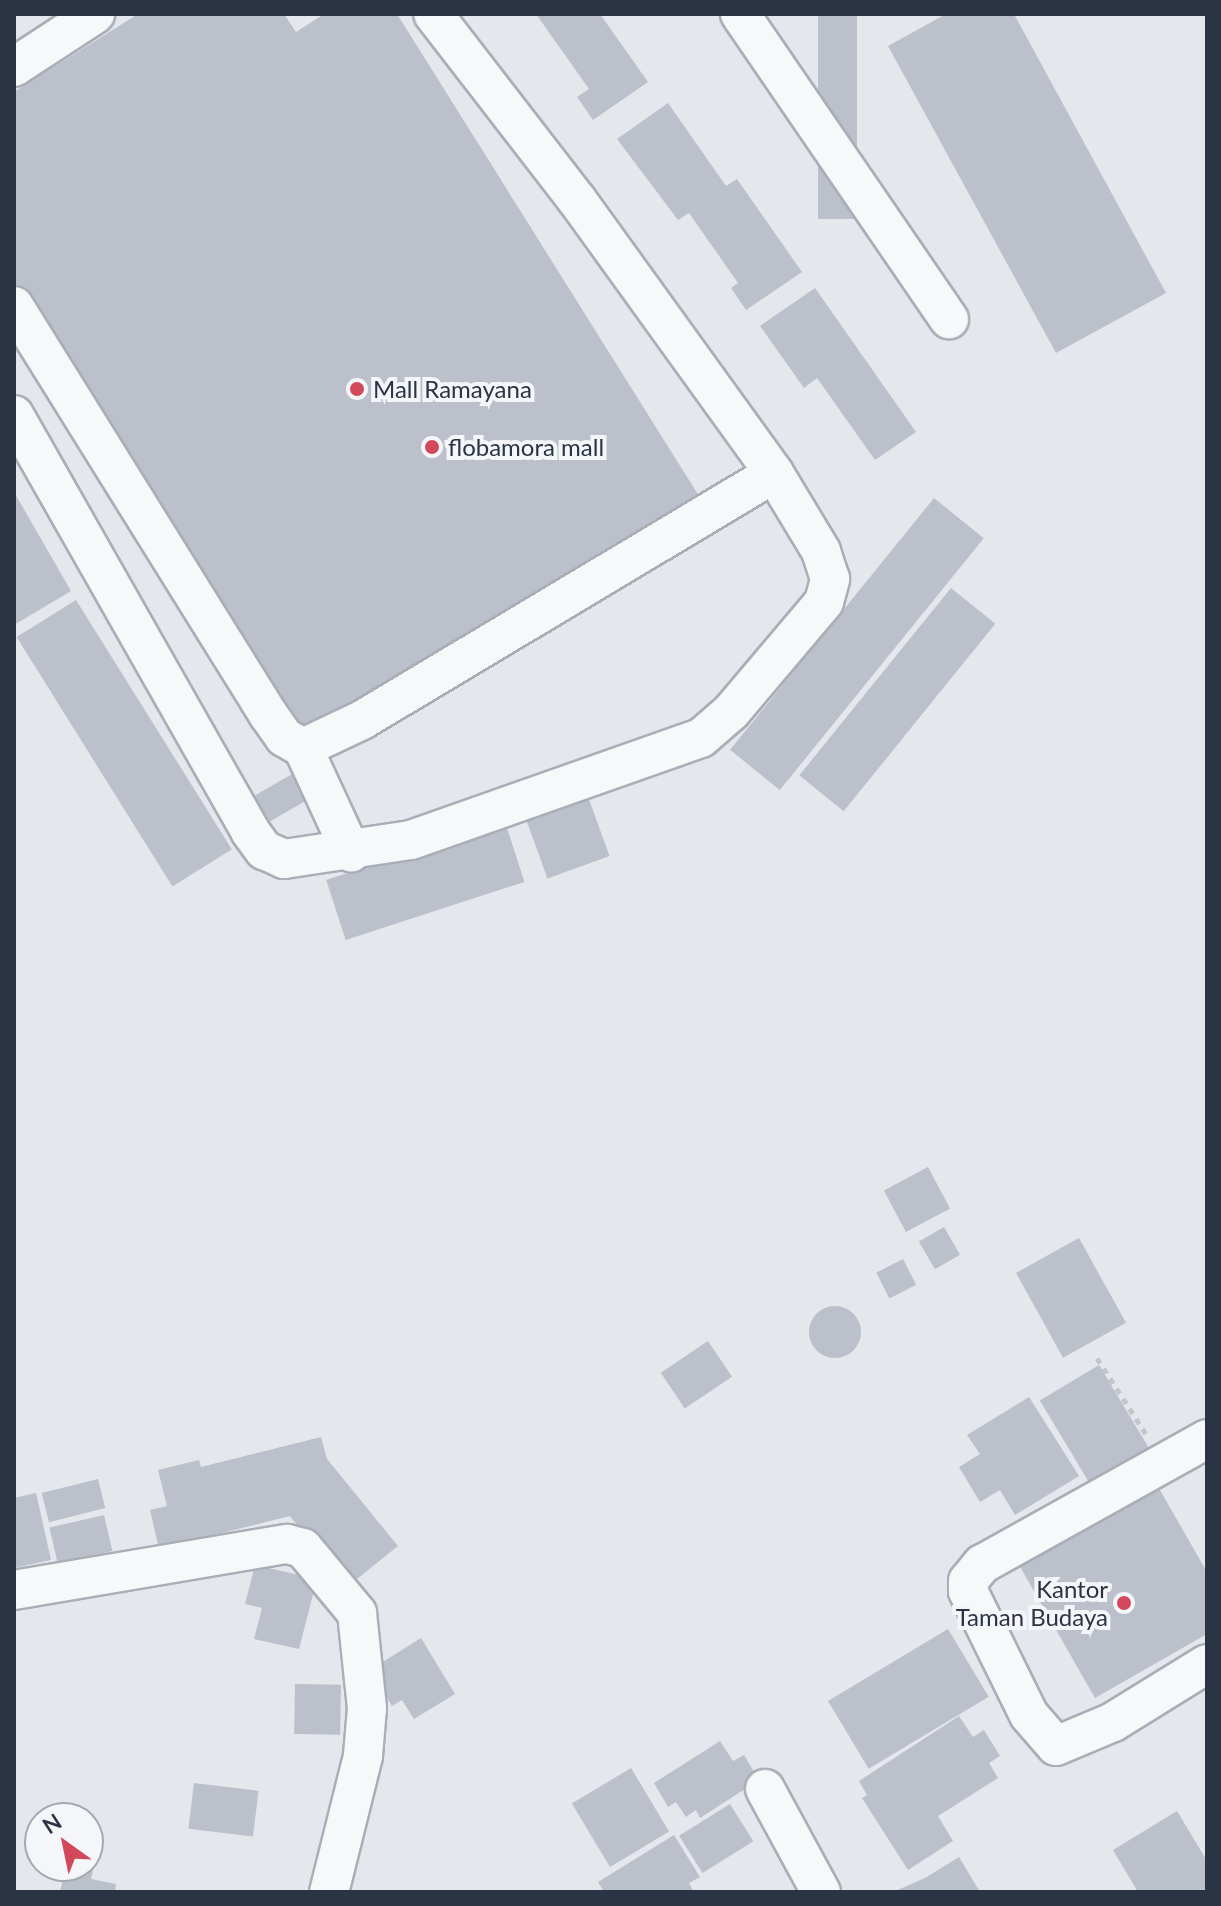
<!DOCTYPE html>
<style>
body{margin:0}
#map{position:relative;width:1221px;height:1906px;overflow:hidden;background:#e4e7ec;font-family:Lato,sans-serif}
div>[style]{position:absolute}
.building>*{inset:0;background:#bbc0ca;transform-origin:0 0}
.round{border-radius:50%}
.path>*{height:5px;margin-top:-2.5px;transform-origin:0;background:repeating-linear-gradient(90deg,#c2c5cb 0 6px,transparent 0 12px)}
.roads{filter:drop-shadow(2px 0 #a9aeb7) drop-shadow(-2px 0 #a9aeb7) drop-shadow(0 2px #a9aeb7) drop-shadow(0 -2px #a9aeb7)}
.minor>*{height:38px;margin:-19px;padding:0 19px;transform-origin:19px;border-radius:19px;background:#f7f8fa}
.dots>*{width:22px;height:22px;translate:-50% -50%;box-sizing:border-box;border:4px solid #f4f6f9;border-radius:50%}
span{translate:-50% -50%;white-space:nowrap;text-align:center;line-height:1.15;-webkit-text-stroke:8px #f4f6f9;paint-order:stroke}
.poi-label{font-size:24px;color:#2b3445}
.left{translate:0 -50%;text-align:left}
.right{translate:-100% -50%;text-align:right}
.frame{position:absolute;inset:0;border:16px solid #2b3445;pointer-events:none}
.north{position:absolute;left:24px;top:1802px;width:80px;height:80px;box-sizing:border-box;background:#f4f6f9;border:2px solid #a4a8b1;border-radius:50%;rotate:327deg;font-size:22px;font-weight:700;line-height:32px;text-align:center;color:#2b3445}
.north::after{content:'';display:block;margin:auto;width:28px;height:36px;background:#d1495b;clip-path:polygon(50% 0,100% 100%,50% 72%,0 100%)}
</style>
<div id="map">
<div class="building">
<i style="clip-path:polygon(138px 14px,284px 14px,296px 32px,324px 14px,397px 14px,699px 496px,303px 744px,14px 283px,14px 92px)"></i>
<i style="clip-path:polygon(536px 14px,600px 14px,648px 82px,593px 120px,577px 97px,589px 89px)"></i>
<i style="left:818px;top:14px;width:39px;height:205px"></i>
<i style="clip-path:polygon(946px 14px,1014px 14px,1166px 293px,1056px 353px,888px 46px)"></i>
<i style="clip-path:polygon(668px 103px,726px 186px,737px 179px,802px 272px,746px 310px,731px 288px,738px 283px,689px 213px,678px 220px,617px 139px)"></i>
<i style="clip-path:polygon(815px 288px,916px 432px,875px 460px,817px 378px,804px 388px,760px 326px)"></i>
<i style="clip-path:polygon(14px 492px,71px 591px,14px 625px)"></i>
<i style="left:934px;top:498px;width:64px;height:324px;rotate:39deg"></i>
<i style="left:951px;top:588px;width:57px;height:241px;rotate:39deg"></i>
<i style="left:76px;top:600px;width:294px;height:70px;rotate:58deg"></i>
<i style="left:299px;top:770px;width:30px;height:52px;rotate:60deg"></i>
<i style="left:587px;top:794px;width:66px;height:66px;rotate:70deg"></i>
<i style="left:505px;top:822px;width:63px;height:188px;rotate:72deg"></i>
<i style="left:928px;top:1167px;width:47px;height:50px;rotate:62deg"></i>
<i style="left:944px;top:1227px;width:32px;height:29px;rotate:60deg"></i>
<i style="left:1079px;top:1238px;width:97px;height:72px;rotate:61deg"></i>
<i style="left:903px;top:1259px;width:29px;height:30px;rotate:63deg"></i>
<i class="round" style="left:809px;top:1306px;width:52px;height:52px"></i>
<i style="left:708px;top:1341px;width:43px;height:57px;rotate:56deg"></i>
<i style="left:1099px;top:1365px;width:96px;height:69px;rotate:59deg"></i>
<i style="clip-path:polygon(1029px 1397px,1079px 1476px,1015px 1515px,1000px 1490px,980px 1502px,959px 1467px,980px 1454px,967px 1435px)"></i>
<i style="clip-path:polygon(321px 1437px,327px 1459px,398px 1546px,347px 1587px,290px 1516px,159px 1549px,150px 1510px,167px 1506px,158px 1470px,199px 1460px,201px 1467px)"></i>
<i style="clip-path:polygon(1153px 1478px,1207px 1572px,1207px 1634px,1095px 1698px,1015px 1558px)"></i>
<i style="left:98px;top:1479px;width:30px;height:58px;rotate:76deg"></i>
<i style="clip-path:polygon(36px 1493px,51px 1560px,14px 1568px,14px 1498px)"></i>
<i style="left:104px;top:1515px;width:37px;height:56px;rotate:77deg"></i>
<i style="clip-path:polygon(255px 1565px,317px 1579px,299px 1649px,254px 1639px,262px 1608px,245px 1604px)"></i>
<i style="left:948px;top:1629px;width:79px;height:140px;rotate:59deg"></i>
<i style="clip-path:polygon(421px 1638px,455px 1694px,414px 1719px,402px 1700px,392px 1706px,370px 1670px)"></i>
<i style="left:295px;top:1684px;width:46px;height:50px;rotate:1deg"></i>
<i style="clip-path:polygon(959px 1716px,973px 1737px,984px 1730px,1000px 1756px,989px 1763px,998px 1778px,938px 1816px,953px 1841px,908px 1870px,862px 1798px,867px 1795px,859px 1781px)"></i>
<i style="clip-path:polygon(720px 1741px,733px 1761px,744px 1755px,759px 1780px,700px 1818px,696px 1810px,686px 1817px,676px 1802px,668px 1807px,654px 1783px)"></i>
<i style="left:631px;top:1768px;width:74px;height:69px;rotate:59deg"></i>
<i style="left:194px;top:1783px;width:65px;height:46px;rotate:7deg"></i>
<i style="left:730px;top:1804px;width:44px;height:60px;rotate:58deg"></i>
<i style="clip-path:polygon(1177px 1811px,1207px 1861px,1207px 1892px,1138px 1892px,1113px 1850px)"></i>
<i style="clip-path:polygon(674px 1835px,700px 1877px,689px 1883px,694px 1892px,604px 1892px,598px 1882px)"></i>
<i style="clip-path:polygon(959px 1857px,980px 1892px,893px 1892px,925px 1878px)"></i>
<i style="clip-path:polygon(88px 1859px,95px 1861px,91px 1879px,116px 1884px,115px 1892px,60px 1892px,66px 1866px,88px 1866px)"></i>
</div>
<div class="path">
<i style="left:1097px;top:1358px;width:90px;rotate:57.2deg"></i>
</div>
<div class="roads">
<div class="minor">
<i style="left:740px;top:14px;width:370px;rotate:55.6deg"></i>
<i style="left:14px;top:67px;width:97px;rotate:-33.2deg"></i>
<i style="left:14px;top:306px;width:481px;rotate:58.1deg"></i>
<i style="left:268px;top:714px;width:28px;rotate:55deg"></i>
<i style="left:284px;top:737px;width:22px;rotate:30deg"></i>
<i style="left:303px;top:748px;width:65px;rotate:-25.4deg"></i>
<i style="left:362px;top:720px;width:480px;rotate:-30.9deg"></i>
<i style="left:14px;top:415px;width:478px;rotate:60.4deg"></i>
<i style="left:250px;top:831px;width:24px;rotate:54deg"></i>
<i style="left:264px;top:850px;width:22px;rotate:24deg"></i>
<i style="left:284px;top:859px;width:128px;rotate:-8.5deg"></i>
<i style="left:411px;top:840px;width:307px;rotate:-19.4deg"></i>
<i style="left:701px;top:738px;width:40px;rotate:-41deg"></i>
<i style="left:731px;top:712px;width:144px;rotate:-49.8deg"></i>
<i style="left:824px;top:602px;width:24px;rotate:-75deg"></i>
<i style="left:830px;top:579px;width:29px;rotate:-108deg"></i>
<i style="left:821px;top:551px;width:91px;rotate:-121.1deg"></i>
<i style="left:774px;top:473px;width:337px;rotate:-125.8deg"></i>
<i style="left:577px;top:200px;width:235px;rotate:-127.7deg"></i>
<i style="left:303px;top:748px;width:115px;rotate:65.2deg"></i>
<i style="left:1207px;top:1439px;width:257px;rotate:150.9deg"></i>
<i style="left:982px;top:1564px;width:22px;rotate:129deg"></i>
<i style="left:968px;top:1581px;width:10px;rotate:90deg"></i>
<i style="left:968px;top:1591px;width:138px;rotate:63.8deg"></i>
<i style="left:1029px;top:1715px;width:41px;rotate:48.9deg"></i>
<i style="left:1056px;top:1746px;width:62px;rotate:-22.8deg"></i>
<i style="left:1113px;top:1722px;width:110px;rotate:-31.7deg"></i>
<i style="left:14px;top:1590px;width:277px;rotate:-9.6deg"></i>
<i style="left:287px;top:1544px;width:16px;rotate:14deg"></i>
<i style="left:303px;top:1548px;width:85px;rotate:50.3deg"></i>
<i style="left:357px;top:1613px;width:96px;rotate:84deg"></i>
<i style="left:367px;top:1708px;width:48px;rotate:94.8deg"></i>
<i style="left:363px;top:1756px;width:140px;rotate:104deg"></i>
<i style="left:765px;top:1789px;width:117px;rotate:61.5deg"></i>
</div>
</div>
<div class="dots">
<i style="left:357px;top:389px;background:#d1495b"></i>
<i style="left:432px;top:447px;background:#d1495b"></i>
<i style="left:1124px;top:1603px;background:#d1495b"></i>
</div>
<div class="poi-label">
<span class="left" style="left:373px;top:389px">Mall Ramayana</span>
<span class="left" style="left:448px;top:447px">flobamora mall</span>
<span class="right" style="left:1108px;top:1603px">Kantor<br>Taman Budaya</span>
</div>
<div class="frame"></div>
<div class="north">N</div>
</div>
